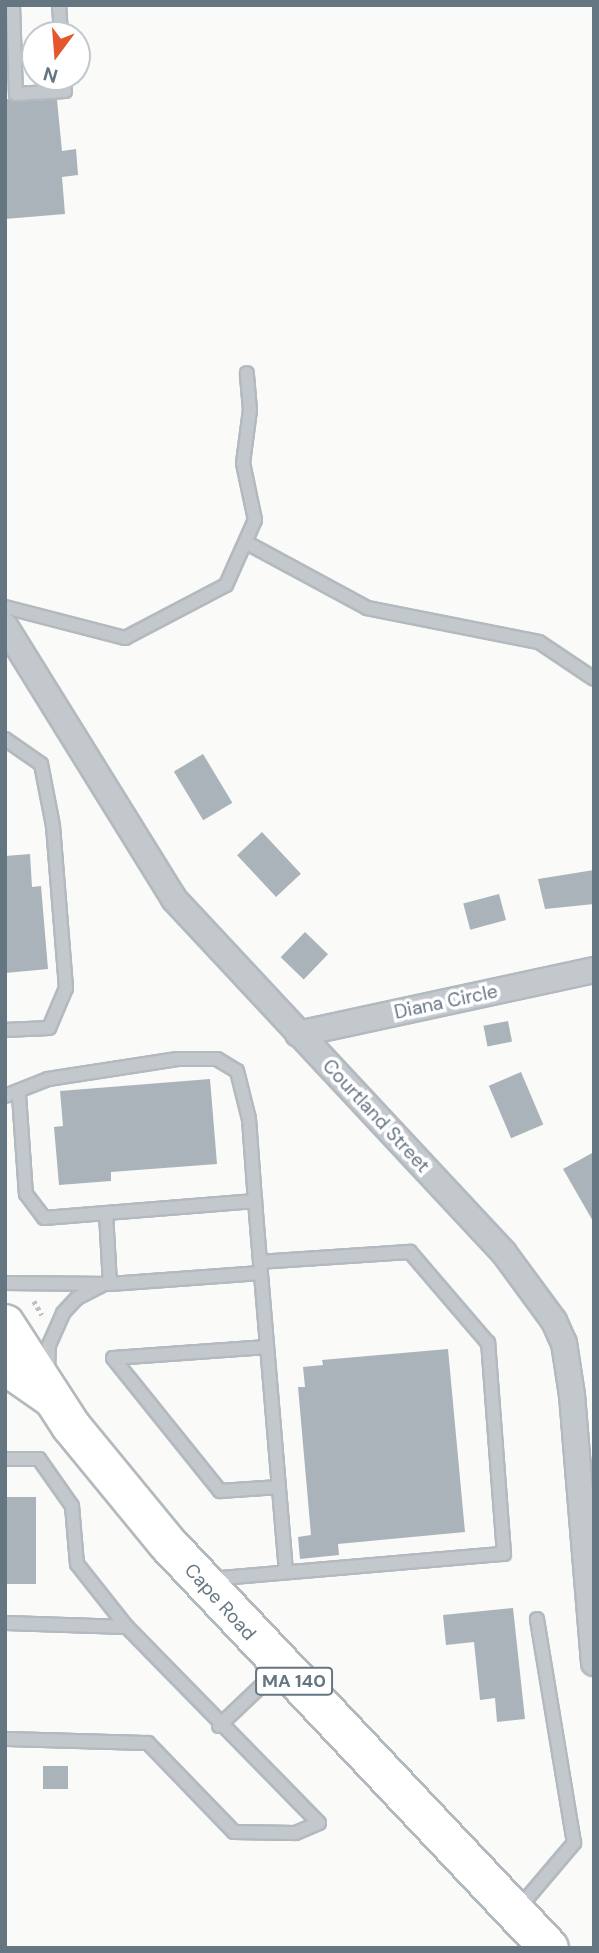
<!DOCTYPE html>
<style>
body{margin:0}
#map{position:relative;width:599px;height:1953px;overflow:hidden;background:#fafaf8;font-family:"DM Sans",sans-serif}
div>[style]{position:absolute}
.building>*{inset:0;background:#aab3b9;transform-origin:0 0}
.path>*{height:4.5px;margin-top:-2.25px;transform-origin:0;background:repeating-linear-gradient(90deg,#bbbfc2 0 3.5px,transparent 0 7px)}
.roads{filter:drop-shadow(2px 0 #b3babf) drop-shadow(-2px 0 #b3babf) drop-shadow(0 2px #b3babf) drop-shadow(0 -2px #b3babf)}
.lane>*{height:12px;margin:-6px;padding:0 6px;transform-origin:6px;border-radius:6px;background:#c3c8cc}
.street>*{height:24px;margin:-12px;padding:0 12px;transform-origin:12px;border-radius:12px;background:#c3c8cc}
.secondary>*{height:35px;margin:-17.5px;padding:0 17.5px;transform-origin:17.5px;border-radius:17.5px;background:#fff}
.primary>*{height:38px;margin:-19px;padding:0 19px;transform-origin:19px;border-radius:19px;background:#fff}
span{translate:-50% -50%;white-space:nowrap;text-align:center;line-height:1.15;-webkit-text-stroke:7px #fff;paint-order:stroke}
.shield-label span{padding:2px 5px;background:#fff;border:2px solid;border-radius:5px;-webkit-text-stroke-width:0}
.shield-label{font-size:18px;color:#657683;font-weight:700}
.street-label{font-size:19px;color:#657683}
.frame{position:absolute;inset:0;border:7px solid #657683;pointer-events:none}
.north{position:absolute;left:21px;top:21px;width:70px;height:70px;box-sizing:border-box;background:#fff;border:2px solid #c1c8cd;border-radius:50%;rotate:196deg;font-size:19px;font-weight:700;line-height:28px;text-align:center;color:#657683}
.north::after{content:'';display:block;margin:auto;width:24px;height:32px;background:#e4572e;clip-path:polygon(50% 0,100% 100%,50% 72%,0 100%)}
</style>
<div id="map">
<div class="building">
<i style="clip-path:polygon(5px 99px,57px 100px,62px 151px,76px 149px,78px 175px,62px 177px,65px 214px,5px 219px)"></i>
<i style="left:203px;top:754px;width:57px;height:34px;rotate:59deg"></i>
<i style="left:262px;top:832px;width:57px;height:34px;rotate:47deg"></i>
<i style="clip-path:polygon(30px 854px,32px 887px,41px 886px,48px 969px,5px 973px,5px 856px)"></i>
<i style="clip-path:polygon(594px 870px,594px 904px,545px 909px,538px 879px)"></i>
<i style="left:499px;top:894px;width:27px;height:37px;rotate:75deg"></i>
<i style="left:305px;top:932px;width:32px;height:35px;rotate:44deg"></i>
<i style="left:508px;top:1021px;width:21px;height:25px;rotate:79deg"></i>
<i style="left:521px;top:1072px;width:57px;height:35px;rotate:67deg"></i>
<i style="clip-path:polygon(210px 1079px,217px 1164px,111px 1172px,111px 1181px,59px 1185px,54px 1127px,63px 1126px,60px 1091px)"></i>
<i style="clip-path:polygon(594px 1152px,594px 1223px,563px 1169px)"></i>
<i style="clip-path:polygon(448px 1349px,465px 1532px,338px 1544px,339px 1555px,300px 1559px,298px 1537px,311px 1535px,298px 1387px,305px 1387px,303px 1367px,323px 1365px,322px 1360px)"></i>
<i style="left:5px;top:1497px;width:31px;height:87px"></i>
<i style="clip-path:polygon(513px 1608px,525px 1719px,497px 1722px,495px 1698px,480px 1700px,474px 1642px,446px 1645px,443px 1615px)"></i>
<i style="left:68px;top:1766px;width:23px;height:25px;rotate:90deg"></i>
</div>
<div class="path">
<i style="left:34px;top:1301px;width:16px;rotate:60deg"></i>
</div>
<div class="roads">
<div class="lane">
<i style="left:13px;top:5px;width:89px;rotate:88.1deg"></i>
<i style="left:16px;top:94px;width:49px;rotate:-3.5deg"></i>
<i style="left:65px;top:91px;width:14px;rotate:-94deg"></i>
<i style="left:59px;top:5px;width:30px;rotate:86deg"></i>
<i style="left:247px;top:543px;width:136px;rotate:28.4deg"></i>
<i style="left:367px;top:608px;width:175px;rotate:11.2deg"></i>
<i style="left:539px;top:642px;width:66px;rotate:33.9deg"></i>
<i style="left:5px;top:607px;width:124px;rotate:14.5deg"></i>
<i style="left:125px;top:638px;width:114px;rotate:-27.7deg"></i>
<i style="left:226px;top:585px;width:71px;rotate:-66deg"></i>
<i style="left:255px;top:520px;width:58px;rotate:-101.9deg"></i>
<i style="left:243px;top:463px;width:53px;rotate:-82.5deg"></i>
<i style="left:250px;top:410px;width:37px;rotate:-95deg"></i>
<i style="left:5px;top:739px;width:44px;rotate:34.8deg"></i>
<i style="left:41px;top:764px;width:63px;rotate:79deg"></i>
<i style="left:53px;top:826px;width:163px;rotate:85.4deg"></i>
<i style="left:66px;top:988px;width:43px;rotate:113deg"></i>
<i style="left:49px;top:1028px;width:44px;rotate:177.4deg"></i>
<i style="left:19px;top:1095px;width:99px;rotate:86deg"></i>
<i style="left:26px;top:1194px;width:30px;rotate:53deg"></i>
<i style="left:44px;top:1218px;width:212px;rotate:-4.6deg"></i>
<i style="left:255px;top:1201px;width:61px;rotate:85.3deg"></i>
<i style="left:5px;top:1096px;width:46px;rotate:-21.6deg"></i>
<i style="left:48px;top:1079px;width:131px;rotate:-8.8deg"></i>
<i style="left:177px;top:1059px;width:40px"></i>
<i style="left:217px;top:1059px;width:23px;rotate:31deg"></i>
<i style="left:237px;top:1071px;width:49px;rotate:76deg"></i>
<i style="left:249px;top:1119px;width:82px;rotate:85.8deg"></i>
<i style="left:106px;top:1213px;width:71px;rotate:86.8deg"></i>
<i style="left:5px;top:1283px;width:105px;rotate:0.5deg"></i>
<i style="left:110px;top:1284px;width:151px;rotate:-4.2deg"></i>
<i style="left:267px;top:1347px;width:154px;rotate:175.9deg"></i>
<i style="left:113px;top:1358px;width:171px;rotate:51.2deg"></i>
<i style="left:220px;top:1491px;width:59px;rotate:-3.9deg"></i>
<i style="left:48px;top:1370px;width:25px;rotate:-88deg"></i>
<i style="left:49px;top:1345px;width:35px;rotate:-66deg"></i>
<i style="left:63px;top:1313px;width:21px;rotate:-47deg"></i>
<i style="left:77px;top:1298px;width:27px;rotate:-27deg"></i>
<i style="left:5px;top:1459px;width:34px"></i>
<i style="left:39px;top:1459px;width:57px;rotate:54.9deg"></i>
<i style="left:72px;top:1506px;width:58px;rotate:85.1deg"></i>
<i style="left:77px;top:1564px;width:80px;rotate:51.6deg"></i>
<i style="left:127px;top:1627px;width:274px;rotate:45.6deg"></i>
<i style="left:319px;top:1823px;width:26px;rotate:157deg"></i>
<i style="left:295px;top:1833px;width:61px;rotate:-179.1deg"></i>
<i style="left:234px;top:1832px;width:124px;rotate:-134deg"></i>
<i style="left:148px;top:1743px;width:143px;rotate:-178.4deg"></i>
<i style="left:210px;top:1579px;width:295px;rotate:-4.9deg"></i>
<i style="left:504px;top:1554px;width:212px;rotate:-94.3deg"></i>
<i style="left:488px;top:1343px;width:120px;rotate:-130.6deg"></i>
<i style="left:410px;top:1252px;width:150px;rotate:176.2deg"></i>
<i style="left:260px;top:1262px;width:310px;rotate:85.2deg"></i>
<i style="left:5px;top:1623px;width:122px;rotate:1.9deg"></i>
<i style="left:219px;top:1726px;width:84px;rotate:-43.6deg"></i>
<i style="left:518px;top:1909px;width:87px;rotate:-49.7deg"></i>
<i style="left:574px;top:1843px;width:227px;rotate:-99.4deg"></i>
</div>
<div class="street">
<i style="left:5px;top:626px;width:321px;rotate:58.2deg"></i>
<i style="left:174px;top:899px;width:484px;rotate:47deg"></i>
<i style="left:504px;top:1253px;width:84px;rotate:53.7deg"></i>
<i style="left:554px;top:1321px;width:24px;rotate:66deg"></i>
<i style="left:564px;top:1343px;width:53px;rotate:81.3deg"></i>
<i style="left:572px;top:1395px;width:269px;rotate:85.3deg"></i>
<i style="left:298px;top:1034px;width:303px;rotate:-12.2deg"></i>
</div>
<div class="secondary">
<i style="left:5px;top:1367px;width:56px;rotate:34.8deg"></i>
</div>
<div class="primary">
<i style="left:5px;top:1324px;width:121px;rotate:57.1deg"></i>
<i style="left:71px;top:1426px;width:153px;rotate:50.6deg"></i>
<i style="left:168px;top:1544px;width:555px;rotate:46.68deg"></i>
</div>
</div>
<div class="shield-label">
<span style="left:294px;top:1681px">MA 140</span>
</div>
<div class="street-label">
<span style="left:446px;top:1002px;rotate:-12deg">Diana Circle</span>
<span style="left:376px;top:1116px;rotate:47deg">Courtland Street</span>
<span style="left:220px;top:1602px;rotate:48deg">Cape Road</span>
</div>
<div class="frame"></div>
<div class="north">N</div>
</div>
